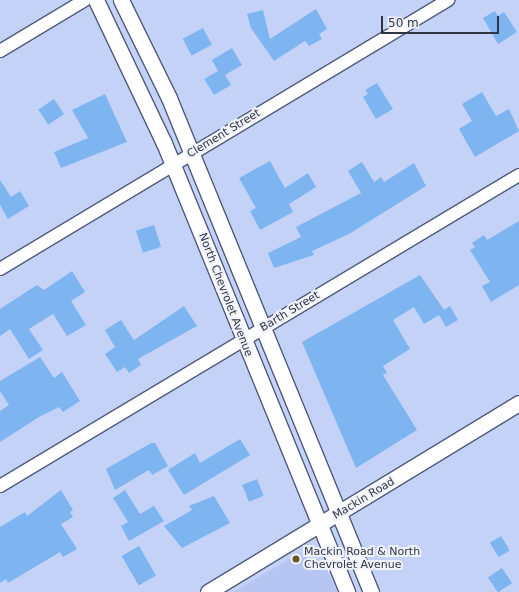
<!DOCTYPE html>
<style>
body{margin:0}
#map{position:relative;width:519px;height:592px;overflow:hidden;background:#c5d2f8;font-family:"DejaVu Sans",sans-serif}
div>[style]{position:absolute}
.built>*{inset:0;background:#b7c5f2}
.building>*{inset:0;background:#7eb5f1;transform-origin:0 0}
.roads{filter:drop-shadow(1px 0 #4f597a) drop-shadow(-1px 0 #4f597a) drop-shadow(0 1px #4f597a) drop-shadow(0 -1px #4f597a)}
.minor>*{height:12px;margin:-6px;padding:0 6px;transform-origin:6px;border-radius:6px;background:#fff}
.tertiary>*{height:15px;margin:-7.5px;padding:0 7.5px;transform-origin:7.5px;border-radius:7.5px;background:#fff}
.dots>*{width:11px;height:11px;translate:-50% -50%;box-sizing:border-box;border:2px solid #f1f3fb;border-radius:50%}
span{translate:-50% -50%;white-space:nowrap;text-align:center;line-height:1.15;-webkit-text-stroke:4px #f1f3fb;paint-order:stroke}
.street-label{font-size:11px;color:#303544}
.poi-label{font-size:11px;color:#303544}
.left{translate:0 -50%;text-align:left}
.scale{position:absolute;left:381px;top:16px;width:118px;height:18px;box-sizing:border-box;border:2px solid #303544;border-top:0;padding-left:5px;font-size:12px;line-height:14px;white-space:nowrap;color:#303544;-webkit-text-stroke:3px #f1f3fb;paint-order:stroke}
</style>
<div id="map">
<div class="built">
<i style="clip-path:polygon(304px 554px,324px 563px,337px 592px,233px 592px,296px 555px)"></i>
</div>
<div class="building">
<i style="clip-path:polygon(316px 9px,327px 29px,319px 34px,322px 39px,309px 46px,305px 41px,274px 61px,251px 28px,247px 14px,263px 10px,270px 39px)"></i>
<i style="clip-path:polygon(495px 11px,498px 16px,504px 12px,517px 32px,498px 44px,483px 18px)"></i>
<i style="left:203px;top:28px;width:19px;height:23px;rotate:62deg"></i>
<i style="clip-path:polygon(232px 48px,242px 65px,225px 75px,231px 85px,214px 95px,204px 79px,218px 71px,212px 60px)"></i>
<i style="clip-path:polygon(377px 83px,393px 109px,376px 119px,363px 97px,368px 94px,365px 90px)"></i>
<i style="clip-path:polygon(482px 92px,496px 116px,509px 109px,519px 131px,475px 157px,459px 129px,472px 121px,462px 104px)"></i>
<i style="clip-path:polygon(105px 94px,127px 142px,61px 168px,54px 152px,88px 138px,72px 110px)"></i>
<i style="left:54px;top:99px;width:18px;height:19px;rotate:56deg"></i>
<i style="clip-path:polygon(270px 161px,285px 188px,308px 173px,316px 187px,289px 204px,293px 212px,260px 230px,250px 211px,256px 208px,239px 178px)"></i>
<i style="clip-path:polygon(362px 162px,374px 182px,381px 177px,384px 182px,414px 163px,426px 186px,349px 234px,312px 251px,314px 255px,274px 268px,268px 253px,301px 237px,296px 227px,361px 193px,348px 171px)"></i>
<i style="clip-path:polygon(0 180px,11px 197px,20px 191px,29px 206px,8px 219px,0 205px)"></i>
<i style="clip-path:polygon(519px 221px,519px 285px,491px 302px,482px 286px,490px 282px,470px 250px,475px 247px,472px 243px,484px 235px,487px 240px)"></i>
<i style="left:154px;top:225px;width:23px;height:19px;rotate:72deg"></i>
<i style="clip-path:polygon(72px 271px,85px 292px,71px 301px,86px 325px,67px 336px,53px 314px,29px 329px,43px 350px,29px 359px,10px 329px,0 336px,0 309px,37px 285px,44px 290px)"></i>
<i style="clip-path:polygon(420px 275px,444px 310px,450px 306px,458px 320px,446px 327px,439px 315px,424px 324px,414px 307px,393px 320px,410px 349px,383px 366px,387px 373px,383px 375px,417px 430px,356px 468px,302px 342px)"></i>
<i style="clip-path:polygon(184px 306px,197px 326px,138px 359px,141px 365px,129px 373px,125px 367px,117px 372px,105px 354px,115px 347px,105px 330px,121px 320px,134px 340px)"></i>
<i style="clip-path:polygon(40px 357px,54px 378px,62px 372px,80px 401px,63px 412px,59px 407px,39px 417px,0 442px,0 411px,9px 405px,0 391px,0 381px)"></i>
<i style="clip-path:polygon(240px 439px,250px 455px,184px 495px,168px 470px,195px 453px,200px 463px)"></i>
<i style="clip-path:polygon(151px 443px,155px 443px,168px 466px,152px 475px,149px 470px,115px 490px,106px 469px)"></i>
<i style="left:257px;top:479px;width:18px;height:16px;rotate:68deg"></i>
<i style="clip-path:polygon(61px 490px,73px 510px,70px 512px,73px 517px,61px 524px,77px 549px,63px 557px,60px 552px,8px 583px,6px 579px,0 583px,0 527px,25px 512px,27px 516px)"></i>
<i style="clip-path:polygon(125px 490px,140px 514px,154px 506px,164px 521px,129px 541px,121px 526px,128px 522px,113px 498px)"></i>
<i style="clip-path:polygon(214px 496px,230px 523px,182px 548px,164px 526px,192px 510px,189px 506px)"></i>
<i style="left:501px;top:536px;width:17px;height:13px;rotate:59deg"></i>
<i style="left:139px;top:546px;width:34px;height:20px;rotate:60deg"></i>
<i style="left:502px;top:568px;width:18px;height:17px;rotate:56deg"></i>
</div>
<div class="roads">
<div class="minor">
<i style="left:0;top:51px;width:99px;rotate:-31deg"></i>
<i style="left:0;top:269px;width:523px;rotate:-30.98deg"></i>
<i style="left:0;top:486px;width:605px;rotate:-30.93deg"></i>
</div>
<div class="tertiary">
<i style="left:96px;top:0;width:158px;rotate:64.6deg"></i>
<i style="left:164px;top:143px;width:485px;rotate:67.8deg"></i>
<i style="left:121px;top:0;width:109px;rotate:63.9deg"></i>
<i style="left:169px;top:98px;width:534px;rotate:67.76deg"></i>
<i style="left:208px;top:592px;width:364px;rotate:-31.3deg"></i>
</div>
</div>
<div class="dots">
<i style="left:296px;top:559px;background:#695826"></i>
</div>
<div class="street-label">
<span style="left:224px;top:134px;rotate:-31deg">Clement Street</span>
<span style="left:225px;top:295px;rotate:69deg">North Chevrolet Avenue</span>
<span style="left:290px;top:312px;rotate:-31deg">Barth Street</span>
<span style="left:364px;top:499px;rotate:-31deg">Mackin Road</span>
</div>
<div class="poi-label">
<span class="left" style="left:304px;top:559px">Mackin Road &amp; North<br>Chevrolet Avenue</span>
</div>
<div class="scale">50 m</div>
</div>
